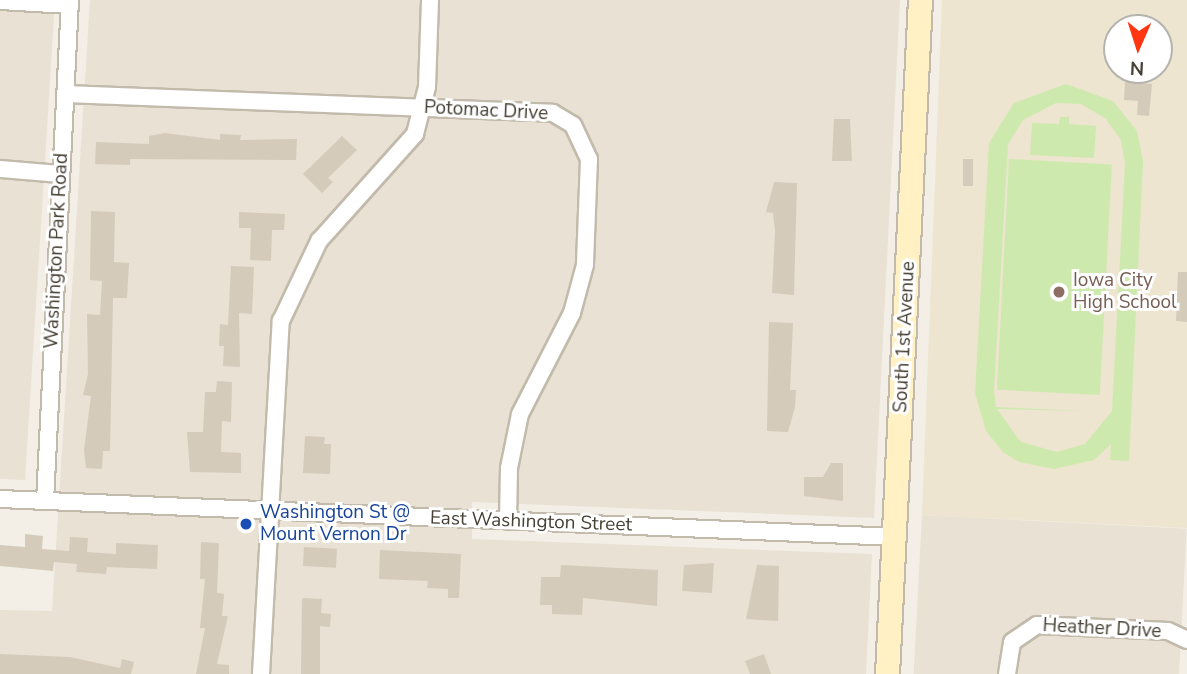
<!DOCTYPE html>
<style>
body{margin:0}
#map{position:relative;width:1187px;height:674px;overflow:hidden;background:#f3efe6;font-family:"Nunito Sans",sans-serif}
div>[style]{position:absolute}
.residential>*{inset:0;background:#e8e1d4;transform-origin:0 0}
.education>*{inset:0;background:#ede5cf}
.green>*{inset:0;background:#cee9ad;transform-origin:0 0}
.building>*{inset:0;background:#d5cbbb;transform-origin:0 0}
.roads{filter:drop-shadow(2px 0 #c2baab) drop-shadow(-2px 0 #c2baab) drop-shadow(0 2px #c2baab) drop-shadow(0 -2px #c2baab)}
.minor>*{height:16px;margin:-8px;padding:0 8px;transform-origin:8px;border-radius:8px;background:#fff}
.secondary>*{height:23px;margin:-11.5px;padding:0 11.5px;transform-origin:11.5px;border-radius:11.5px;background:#fff1c4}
.dots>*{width:19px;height:19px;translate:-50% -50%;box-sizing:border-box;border:4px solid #fff;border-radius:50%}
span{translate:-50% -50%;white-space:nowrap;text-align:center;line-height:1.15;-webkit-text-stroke:6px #fff;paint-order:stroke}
.street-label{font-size:19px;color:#464035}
.education-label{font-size:19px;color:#785e54}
.left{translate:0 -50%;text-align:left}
.transit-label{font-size:19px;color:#164399}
.north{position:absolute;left:1103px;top:14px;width:70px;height:70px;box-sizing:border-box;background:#fff;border:2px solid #b5b3ae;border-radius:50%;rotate:183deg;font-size:19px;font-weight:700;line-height:28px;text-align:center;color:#464035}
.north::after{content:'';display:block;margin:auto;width:24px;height:32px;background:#ff3611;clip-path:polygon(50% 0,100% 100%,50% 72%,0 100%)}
</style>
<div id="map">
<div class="residential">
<i style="clip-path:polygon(0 0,55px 0,25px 480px,0 479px)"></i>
<i style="clip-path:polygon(90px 0,900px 0,874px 518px,472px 502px,472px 539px,872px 554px,866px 674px,0 674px,0 610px,52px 611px)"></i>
<i style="left:922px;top:515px;width:265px;height:159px;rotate:3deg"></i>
</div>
<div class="education">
<i style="clip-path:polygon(evenodd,942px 0,1187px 0,1187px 528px,922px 515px,942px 0,1117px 28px,1159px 28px,1159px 70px,1117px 70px,1117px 28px)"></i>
</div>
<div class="green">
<i style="clip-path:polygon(evenodd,1066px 84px,1113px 101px,1137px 131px,1143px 161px,1129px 461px,1110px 460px,1111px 444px,1094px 460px,1054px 469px,1019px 462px,1003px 452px,986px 431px,975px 393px,989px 143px,1014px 103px,1066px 84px,1056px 103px,1081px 104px,1106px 119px,1121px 140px,1125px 164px,1112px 411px,1085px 444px,1057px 452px,1021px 442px,997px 409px,1084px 411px,996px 407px,994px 390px,1008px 144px,1023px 120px,1056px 103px)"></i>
<i style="clip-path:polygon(1060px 117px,1069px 117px,1069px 124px,1096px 126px,1094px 158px,1030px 155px,1032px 123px,1059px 124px)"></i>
<i style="left:1009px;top:159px;width:103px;height:231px;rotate:3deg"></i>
</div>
<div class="building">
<i style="clip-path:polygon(1125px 82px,1152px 84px,1149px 116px,1137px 115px,1138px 101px,1124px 100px)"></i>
<i style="clip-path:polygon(834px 119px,850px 119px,852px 161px,832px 161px)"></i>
<i style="clip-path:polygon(165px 133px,220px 140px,220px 134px,241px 135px,240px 140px,297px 139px,296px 160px,130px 159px,130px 165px,95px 164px,96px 142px,149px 144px,149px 136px)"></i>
<i style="clip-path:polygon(342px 136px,357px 150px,328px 178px,333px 182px,322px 193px,303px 174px)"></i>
<i style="left:963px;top:159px;width:10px;height:27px"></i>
<i style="clip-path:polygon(774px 182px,797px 183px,794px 295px,772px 293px,775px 231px,773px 213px,766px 212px)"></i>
<i style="clip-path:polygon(91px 211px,115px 212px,114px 262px,129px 263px,127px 298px,113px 298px,110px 451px,103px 451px,102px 469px,86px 468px,84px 450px,91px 396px,83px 395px,88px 374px,87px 314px,100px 315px,102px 281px,90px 280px)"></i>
<i style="clip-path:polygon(239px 212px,285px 214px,284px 230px,272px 230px,271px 261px,250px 260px,251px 228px,239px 228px)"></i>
<i style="clip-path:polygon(231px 266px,254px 267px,252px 314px,239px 313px,240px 367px,223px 366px,224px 346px,219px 346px,220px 324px,228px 325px)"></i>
<i style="clip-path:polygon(1178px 272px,1187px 272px,1187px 322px,1176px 321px)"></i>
<i style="clip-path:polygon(769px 322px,793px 323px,790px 390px,796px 390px,795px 407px,788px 432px,767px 431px)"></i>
<i style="clip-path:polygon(217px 381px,232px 382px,231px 422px,222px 421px,221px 452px,241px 453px,241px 473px,190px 472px,187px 432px,203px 432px,205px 392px,216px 392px)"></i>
<i style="clip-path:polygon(305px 436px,325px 437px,324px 444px,331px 444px,330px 474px,303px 473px)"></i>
<i style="clip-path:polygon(831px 463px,843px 463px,843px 501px,804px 496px,804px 477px,823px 477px)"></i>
<i style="clip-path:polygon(25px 534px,43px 536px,42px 549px,69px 551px,70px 537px,88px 538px,87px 552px,116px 554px,116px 543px,158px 545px,157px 569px,107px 567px,106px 574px,76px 572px,77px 564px,54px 562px,53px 571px,0 566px,0 545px,25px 547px)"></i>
<i style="clip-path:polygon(201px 542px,219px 543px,217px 593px,224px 594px,222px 616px,228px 616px,217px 664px,229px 665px,229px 674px,196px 674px,205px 628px,200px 628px,205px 579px,200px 579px)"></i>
<i style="left:304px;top:547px;width:33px;height:19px;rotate:3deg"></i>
<i style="clip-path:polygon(380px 550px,461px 554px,459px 598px,448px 598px,448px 589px,427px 588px,428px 581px,379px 579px)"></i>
<i style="clip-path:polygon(714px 563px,712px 593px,682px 591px,684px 565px)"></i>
<i style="clip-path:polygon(561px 565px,658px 570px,657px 606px,583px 598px,582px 615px,552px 614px,552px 605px,540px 605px,541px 577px,560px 577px)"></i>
<i style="clip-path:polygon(757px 565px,779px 566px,778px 621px,746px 619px)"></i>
<i style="clip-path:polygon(302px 598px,322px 599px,321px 613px,331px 614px,330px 627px,320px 626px,320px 674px,301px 674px)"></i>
<i style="clip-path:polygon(0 654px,70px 657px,120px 668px,122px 659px,134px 662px,131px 674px,0 674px)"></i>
<i style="clip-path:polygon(764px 654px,771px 674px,750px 674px,745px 661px)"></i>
</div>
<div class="roads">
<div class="minor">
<i style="left:0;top:1px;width:70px;rotate:3.3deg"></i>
<i style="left:65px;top:94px;width:488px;rotate:2.2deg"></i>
<i style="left:553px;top:113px;width:23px;rotate:31deg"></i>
<i style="left:573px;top:125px;width:38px;rotate:65deg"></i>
<i style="left:589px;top:159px;width:106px;rotate:92.2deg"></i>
<i style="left:585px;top:265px;width:50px;rotate:105.2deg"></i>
<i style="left:572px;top:313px;width:114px;rotate:117.2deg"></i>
<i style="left:520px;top:414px;width:55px;rotate:101.5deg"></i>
<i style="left:509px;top:468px;width:53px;rotate:91.1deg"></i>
<i style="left:0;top:169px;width:61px;rotate:4.7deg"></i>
<i style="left:0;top:499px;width:895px;rotate:2.43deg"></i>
<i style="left:45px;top:501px;width:502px;rotate:-87.14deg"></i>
<i style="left:261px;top:674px;width:354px;rotate:-86.8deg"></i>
<i style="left:281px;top:321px;width:89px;rotate:-64.6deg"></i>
<i style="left:319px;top:241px;width:144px;rotate:-48.1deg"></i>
<i style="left:415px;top:134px;width:49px;rotate:-75.7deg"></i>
<i style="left:427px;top:87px;width:87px;rotate:-88deg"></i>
<i style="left:1007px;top:674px;width:32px;rotate:-81deg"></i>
<i style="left:1012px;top:642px;width:30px;rotate:-34deg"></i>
<i style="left:1037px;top:625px;width:131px;rotate:2.6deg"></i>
<i style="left:1168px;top:631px;width:21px;rotate:25deg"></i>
</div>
<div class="secondary">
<i style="left:887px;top:674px;width:675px;rotate:-87.2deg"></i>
</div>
</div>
<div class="dots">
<i style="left:1059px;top:292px;background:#8d6e63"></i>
<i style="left:246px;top:524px;background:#1a4fb4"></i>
</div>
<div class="street-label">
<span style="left:486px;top:111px;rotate:3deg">Potomac Drive</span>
<span style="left:57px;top:251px;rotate:-87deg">Washington Park Road</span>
<span style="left:905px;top:337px;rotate:-87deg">South 1st Avenue</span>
<span style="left:531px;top:522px;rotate:2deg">East Washington Street</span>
<span style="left:1102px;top:629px;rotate:3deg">Heather Drive</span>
</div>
<div class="education-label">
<span class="left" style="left:1073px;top:292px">Iowa City<br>High School</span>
</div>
<div class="transit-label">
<span class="left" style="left:260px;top:524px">Washington St @<br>Mount Vernon Dr</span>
</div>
<div class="north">N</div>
</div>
